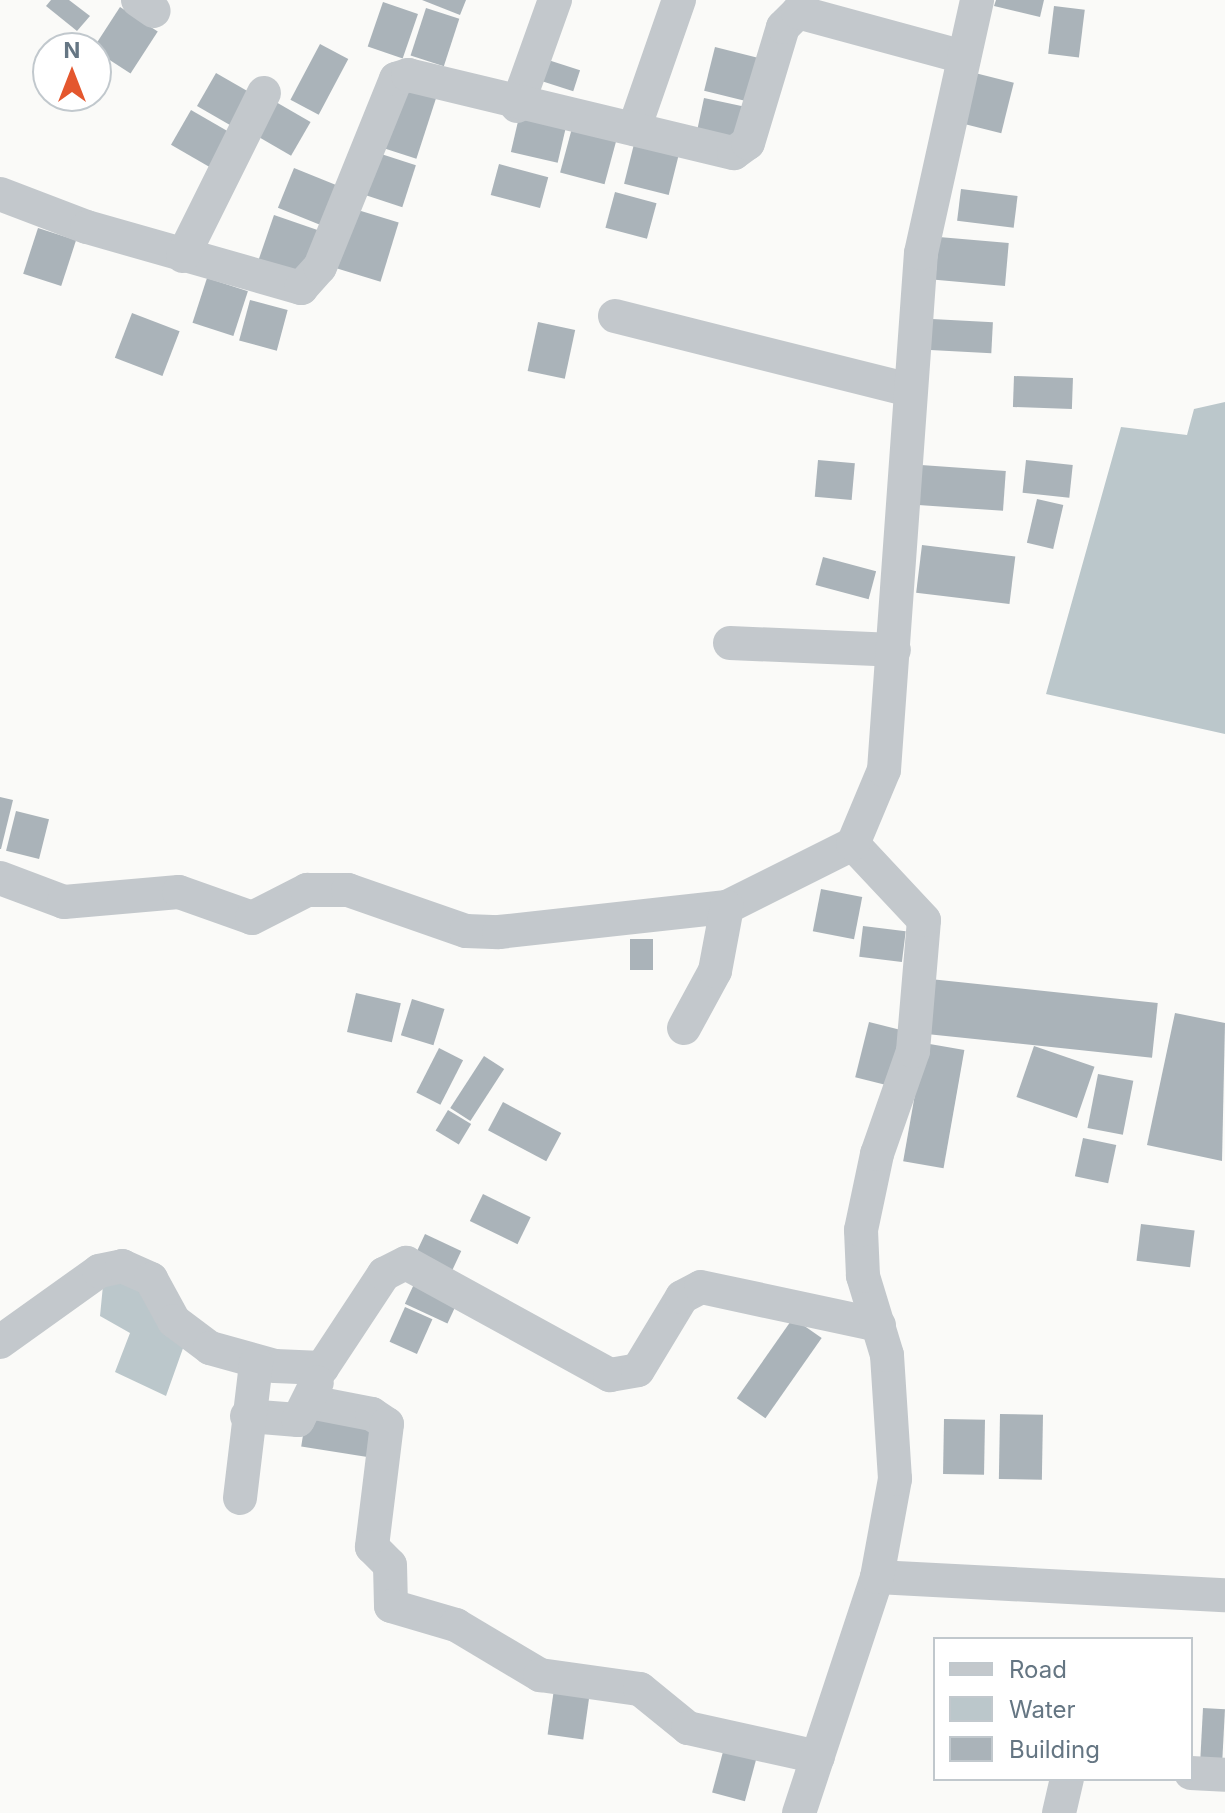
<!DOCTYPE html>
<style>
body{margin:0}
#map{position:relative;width:1225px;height:1813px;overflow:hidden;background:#fafaf8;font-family:Inter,sans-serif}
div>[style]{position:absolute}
.water>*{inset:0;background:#bbc7cb}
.building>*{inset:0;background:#aab3b9;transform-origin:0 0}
.minor>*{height:34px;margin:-17px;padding:0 17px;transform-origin:17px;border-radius:17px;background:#c3c8cc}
span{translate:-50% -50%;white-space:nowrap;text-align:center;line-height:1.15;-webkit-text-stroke:8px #fff;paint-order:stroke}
.legend{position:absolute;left:933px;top:1637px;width:260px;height:144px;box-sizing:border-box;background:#fff;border:2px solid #c1c8cd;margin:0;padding:10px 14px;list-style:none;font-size:24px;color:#657683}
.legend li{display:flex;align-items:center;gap:16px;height:40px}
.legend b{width:40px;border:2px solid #c1c8cd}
.north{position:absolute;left:32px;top:32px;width:80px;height:80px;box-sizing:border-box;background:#fff;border:2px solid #c1c8cd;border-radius:50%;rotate:0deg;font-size:22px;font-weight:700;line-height:32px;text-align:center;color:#657683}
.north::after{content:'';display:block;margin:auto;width:28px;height:36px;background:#e4572e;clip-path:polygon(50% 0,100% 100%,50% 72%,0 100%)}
</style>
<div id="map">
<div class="water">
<i style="clip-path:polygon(1225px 402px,1225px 734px,1046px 694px,1121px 427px,1187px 435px,1194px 409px)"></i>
<i style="clip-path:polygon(104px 1275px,142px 1279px,187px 1337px,166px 1396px,115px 1372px,130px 1333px,100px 1316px)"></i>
</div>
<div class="building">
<i style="clip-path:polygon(51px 0,69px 0,90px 16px,77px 31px,46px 6px)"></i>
<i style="clip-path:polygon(422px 0,466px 0,460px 15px)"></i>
<i style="clip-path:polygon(996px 0,1044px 0,1040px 17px,994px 6px)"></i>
<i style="left:383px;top:2px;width:37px;height:47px;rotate:19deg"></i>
<i style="left:1054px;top:6px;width:31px;height:48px;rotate:7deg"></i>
<i style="left:120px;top:7px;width:45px;height:50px;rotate:33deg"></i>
<i style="left:426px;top:8px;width:35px;height:50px;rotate:18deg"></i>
<i style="left:320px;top:44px;width:32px;height:63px;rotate:28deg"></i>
<i style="left:715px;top:47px;width:46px;height:45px;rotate:14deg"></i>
<i style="left:542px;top:58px;width:40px;height:22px;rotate:18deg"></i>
<i style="left:216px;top:73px;width:52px;height:38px;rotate:30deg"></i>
<i style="left:975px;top:73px;width:40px;height:52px;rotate:14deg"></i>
<i style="left:400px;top:83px;width:39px;height:67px;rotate:18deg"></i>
<i style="left:269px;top:98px;width:48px;height:39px;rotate:30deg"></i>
<i style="left:704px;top:98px;width:43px;height:39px;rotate:12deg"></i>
<i style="left:191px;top:110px;width:48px;height:40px;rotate:30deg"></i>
<i style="left:519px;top:117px;width:48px;height:36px;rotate:13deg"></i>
<i style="left:572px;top:128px;width:46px;height:46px;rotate:15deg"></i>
<i style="left:634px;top:144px;width:46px;height:41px;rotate:14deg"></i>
<i style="left:375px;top:152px;width:43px;height:44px;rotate:18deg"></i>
<i style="left:499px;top:164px;width:51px;height:32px;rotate:15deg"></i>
<i style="left:294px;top:168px;width:48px;height:43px;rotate:22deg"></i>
<i style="left:961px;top:189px;width:57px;height:32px;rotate:7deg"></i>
<i style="left:615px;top:192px;width:43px;height:37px;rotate:15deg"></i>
<i style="left:348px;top:207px;width:53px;height:62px;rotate:17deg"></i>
<i style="left:274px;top:215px;width:46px;height:60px;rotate:19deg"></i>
<i style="left:38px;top:228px;width:40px;height:48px;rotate:18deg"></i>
<i style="left:939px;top:237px;width:70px;height:43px;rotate:5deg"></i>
<i style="left:207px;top:278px;width:43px;height:47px;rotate:18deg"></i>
<i style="left:250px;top:300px;width:39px;height:42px;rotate:15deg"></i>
<i style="left:132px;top:313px;width:51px;height:48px;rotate:21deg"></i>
<i style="left:932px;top:319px;width:61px;height:31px;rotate:3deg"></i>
<i style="left:538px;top:322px;width:38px;height:50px;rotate:12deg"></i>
<i style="left:1014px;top:376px;width:59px;height:31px;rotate:2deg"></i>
<i style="left:818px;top:460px;width:37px;height:37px;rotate:5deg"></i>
<i style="left:1026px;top:460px;width:47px;height:33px;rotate:6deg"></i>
<i style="left:921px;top:465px;width:85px;height:40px;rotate:4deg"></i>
<i style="left:1037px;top:499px;width:27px;height:45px;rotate:13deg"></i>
<i style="left:922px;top:545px;width:94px;height:48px;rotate:7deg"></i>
<i style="left:823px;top:557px;width:55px;height:29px;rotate:15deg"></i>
<i style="clip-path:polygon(0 797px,13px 800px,1px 849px,0 849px)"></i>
<i style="left:16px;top:811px;width:34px;height:41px;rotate:14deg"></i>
<i style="left:821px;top:889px;width:42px;height:43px;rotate:11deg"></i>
<i style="left:863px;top:926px;width:43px;height:31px;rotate:7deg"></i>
<i style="left:630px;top:939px;width:23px;height:31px"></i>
<i style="left:930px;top:979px;width:229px;height:55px;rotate:6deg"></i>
<i style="left:356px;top:993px;width:46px;height:40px;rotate:13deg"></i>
<i style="left:412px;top:999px;width:34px;height:38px;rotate:17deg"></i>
<i style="clip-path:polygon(1175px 1013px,1225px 1023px,1222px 1161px,1147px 1145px)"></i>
<i style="left:869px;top:1022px;width:36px;height:57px;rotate:14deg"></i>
<i style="left:924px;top:1043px;width:41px;height:120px;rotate:10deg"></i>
<i style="left:1034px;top:1046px;width:64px;height:54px;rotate:19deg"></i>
<i style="left:439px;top:1048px;width:27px;height:50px;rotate:27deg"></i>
<i style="left:484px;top:1056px;width:24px;height:62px;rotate:33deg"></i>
<i style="left:1098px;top:1074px;width:36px;height:55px;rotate:11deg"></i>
<i style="left:503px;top:1102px;width:66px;height:32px;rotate:28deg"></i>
<i style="left:448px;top:1110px;width:27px;height:24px;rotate:31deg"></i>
<i style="left:1083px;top:1138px;width:34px;height:39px;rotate:12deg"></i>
<i style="left:483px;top:1194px;width:53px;height:30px;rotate:26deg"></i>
<i style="left:1141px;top:1224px;width:54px;height:37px;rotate:7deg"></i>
<i style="left:425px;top:1234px;width:40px;height:24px;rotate:25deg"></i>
<i style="left:415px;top:1282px;width:47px;height:24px;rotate:25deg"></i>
<i style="left:405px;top:1307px;width:30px;height:38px;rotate:24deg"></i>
<i style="left:793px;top:1318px;width:35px;height:98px;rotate:35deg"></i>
<i style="left:307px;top:1410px;width:67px;height:37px;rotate:9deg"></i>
<i style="left:1000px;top:1414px;width:43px;height:65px;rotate:1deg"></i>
<i style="left:944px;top:1419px;width:41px;height:55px;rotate:1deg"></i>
<i style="left:554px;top:1689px;width:36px;height:46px;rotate:8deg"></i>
<i style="left:1203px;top:1708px;width:22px;height:50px;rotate:3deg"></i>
<i style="left:724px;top:1748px;width:34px;height:46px;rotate:15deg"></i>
</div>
<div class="minor">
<i style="left:138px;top:0;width:19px;rotate:35deg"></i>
<i style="left:517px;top:106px;width:113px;rotate:-70.3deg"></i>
<i style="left:634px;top:129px;width:137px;rotate:-70.8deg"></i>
<i style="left:0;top:194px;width:93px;rotate:20.8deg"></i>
<i style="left:87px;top:227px;width:223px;rotate:15.9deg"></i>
<i style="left:301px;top:288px;width:28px;rotate:-48deg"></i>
<i style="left:320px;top:267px;width:203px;rotate:-68deg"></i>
<i style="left:396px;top:79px;width:13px;rotate:-18deg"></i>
<i style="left:408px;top:75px;width:335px;rotate:13.5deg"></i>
<i style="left:734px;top:153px;width:17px;rotate:-36deg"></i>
<i style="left:748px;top:143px;width:121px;rotate:-73.2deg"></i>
<i style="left:783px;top:27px;width:21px;rotate:-45deg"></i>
<i style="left:798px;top:12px;width:172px;rotate:15.2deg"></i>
<i style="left:183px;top:256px;width:182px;rotate:-63.6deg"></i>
<i style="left:615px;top:316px;width:303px;rotate:14.1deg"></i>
<i style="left:730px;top:643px;width:164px;rotate:2.4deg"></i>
<i style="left:0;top:878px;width:68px;rotate:20.6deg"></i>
<i style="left:64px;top:902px;width:115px;rotate:-5deg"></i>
<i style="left:179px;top:892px;width:77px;rotate:19.6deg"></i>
<i style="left:252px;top:918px;width:62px;rotate:-27deg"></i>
<i style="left:307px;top:890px;width:41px"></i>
<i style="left:348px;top:890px;width:125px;rotate:19.2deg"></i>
<i style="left:466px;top:931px;width:33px;rotate:2deg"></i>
<i style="left:499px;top:932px;width:229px;rotate:-6.3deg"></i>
<i style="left:727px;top:907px;width:141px;rotate:-26.6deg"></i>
<i style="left:684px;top:1028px;width:65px;rotate:-61.5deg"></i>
<i style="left:715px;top:971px;width:65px;rotate:-79.4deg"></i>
<i style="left:0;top:1342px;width:122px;rotate:-35.6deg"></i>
<i style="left:99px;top:1271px;width:24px;rotate:-12deg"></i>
<i style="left:122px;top:1266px;width:32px;rotate:24deg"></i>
<i style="left:151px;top:1279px;width:48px;rotate:61.3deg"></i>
<i style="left:174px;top:1321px;width:45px;rotate:36.9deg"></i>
<i style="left:210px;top:1348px;width:67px;rotate:15.5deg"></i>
<i style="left:275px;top:1366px;width:47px;rotate:2.4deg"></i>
<i style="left:322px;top:1368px;width:113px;rotate:-56.6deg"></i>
<i style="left:384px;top:1274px;width:25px;rotate:-27deg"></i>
<i style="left:406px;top:1263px;width:233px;rotate:28.8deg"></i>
<i style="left:610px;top:1375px;width:28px;rotate:-10deg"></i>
<i style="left:638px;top:1370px;width:85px;rotate:-58.9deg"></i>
<i style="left:682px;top:1297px;width:21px;rotate:-28deg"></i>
<i style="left:701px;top:1287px;width:182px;rotate:12.1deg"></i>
<i style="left:310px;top:1402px;width:63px;rotate:11deg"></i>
<i style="left:372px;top:1414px;width:18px;rotate:34deg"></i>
<i style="left:387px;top:1424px;width:124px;rotate:97deg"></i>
<i style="left:372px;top:1547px;width:25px;rotate:45deg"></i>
<i style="left:390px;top:1565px;width:41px;rotate:88.6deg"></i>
<i style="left:391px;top:1606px;width:68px;rotate:16.3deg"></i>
<i style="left:456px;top:1625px;width:98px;rotate:30.8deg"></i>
<i style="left:540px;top:1675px;width:101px;rotate:8deg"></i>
<i style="left:640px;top:1689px;width:62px;rotate:39.1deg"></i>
<i style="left:688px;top:1728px;width:133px;rotate:12.6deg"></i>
<i style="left:247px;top:1416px;width:51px;rotate:4.5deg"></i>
<i style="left:298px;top:1420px;width:42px;rotate:-63.4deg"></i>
<i style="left:240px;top:1498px;width:136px;rotate:-83.2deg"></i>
<i style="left:877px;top:1577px;width:348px;rotate:3deg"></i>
<i style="left:1191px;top:1773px;width:34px;rotate:3deg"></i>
<i style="left:799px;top:1813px;width:249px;rotate:-71.7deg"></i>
<i style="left:877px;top:1577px;width:100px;rotate:-79.6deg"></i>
<i style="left:895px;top:1479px;width:124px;rotate:-93.7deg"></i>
<i style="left:887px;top:1355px;width:83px;rotate:-106.9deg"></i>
<i style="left:863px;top:1276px;width:46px;rotate:-92.5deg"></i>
<i style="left:861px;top:1230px;width:78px;rotate:-78.1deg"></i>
<i style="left:877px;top:1154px;width:109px;rotate:-70.7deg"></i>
<i style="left:913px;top:1051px;width:131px;rotate:-85.2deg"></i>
<i style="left:924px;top:920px;width:104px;rotate:-133.1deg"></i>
<i style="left:853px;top:844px;width:80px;rotate:-67.3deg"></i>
<i style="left:884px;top:770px;width:518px;rotate:-85.91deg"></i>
<i style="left:921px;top:253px;width:259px;rotate:-77.5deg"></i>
<i style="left:1059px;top:1813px;width:35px;rotate:-77deg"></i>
</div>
<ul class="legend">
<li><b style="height:10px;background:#c3c8cc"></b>Road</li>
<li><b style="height:22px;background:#bbc7cb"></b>Water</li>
<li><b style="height:22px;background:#aab3b9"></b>Building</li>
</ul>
<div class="north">N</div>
</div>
